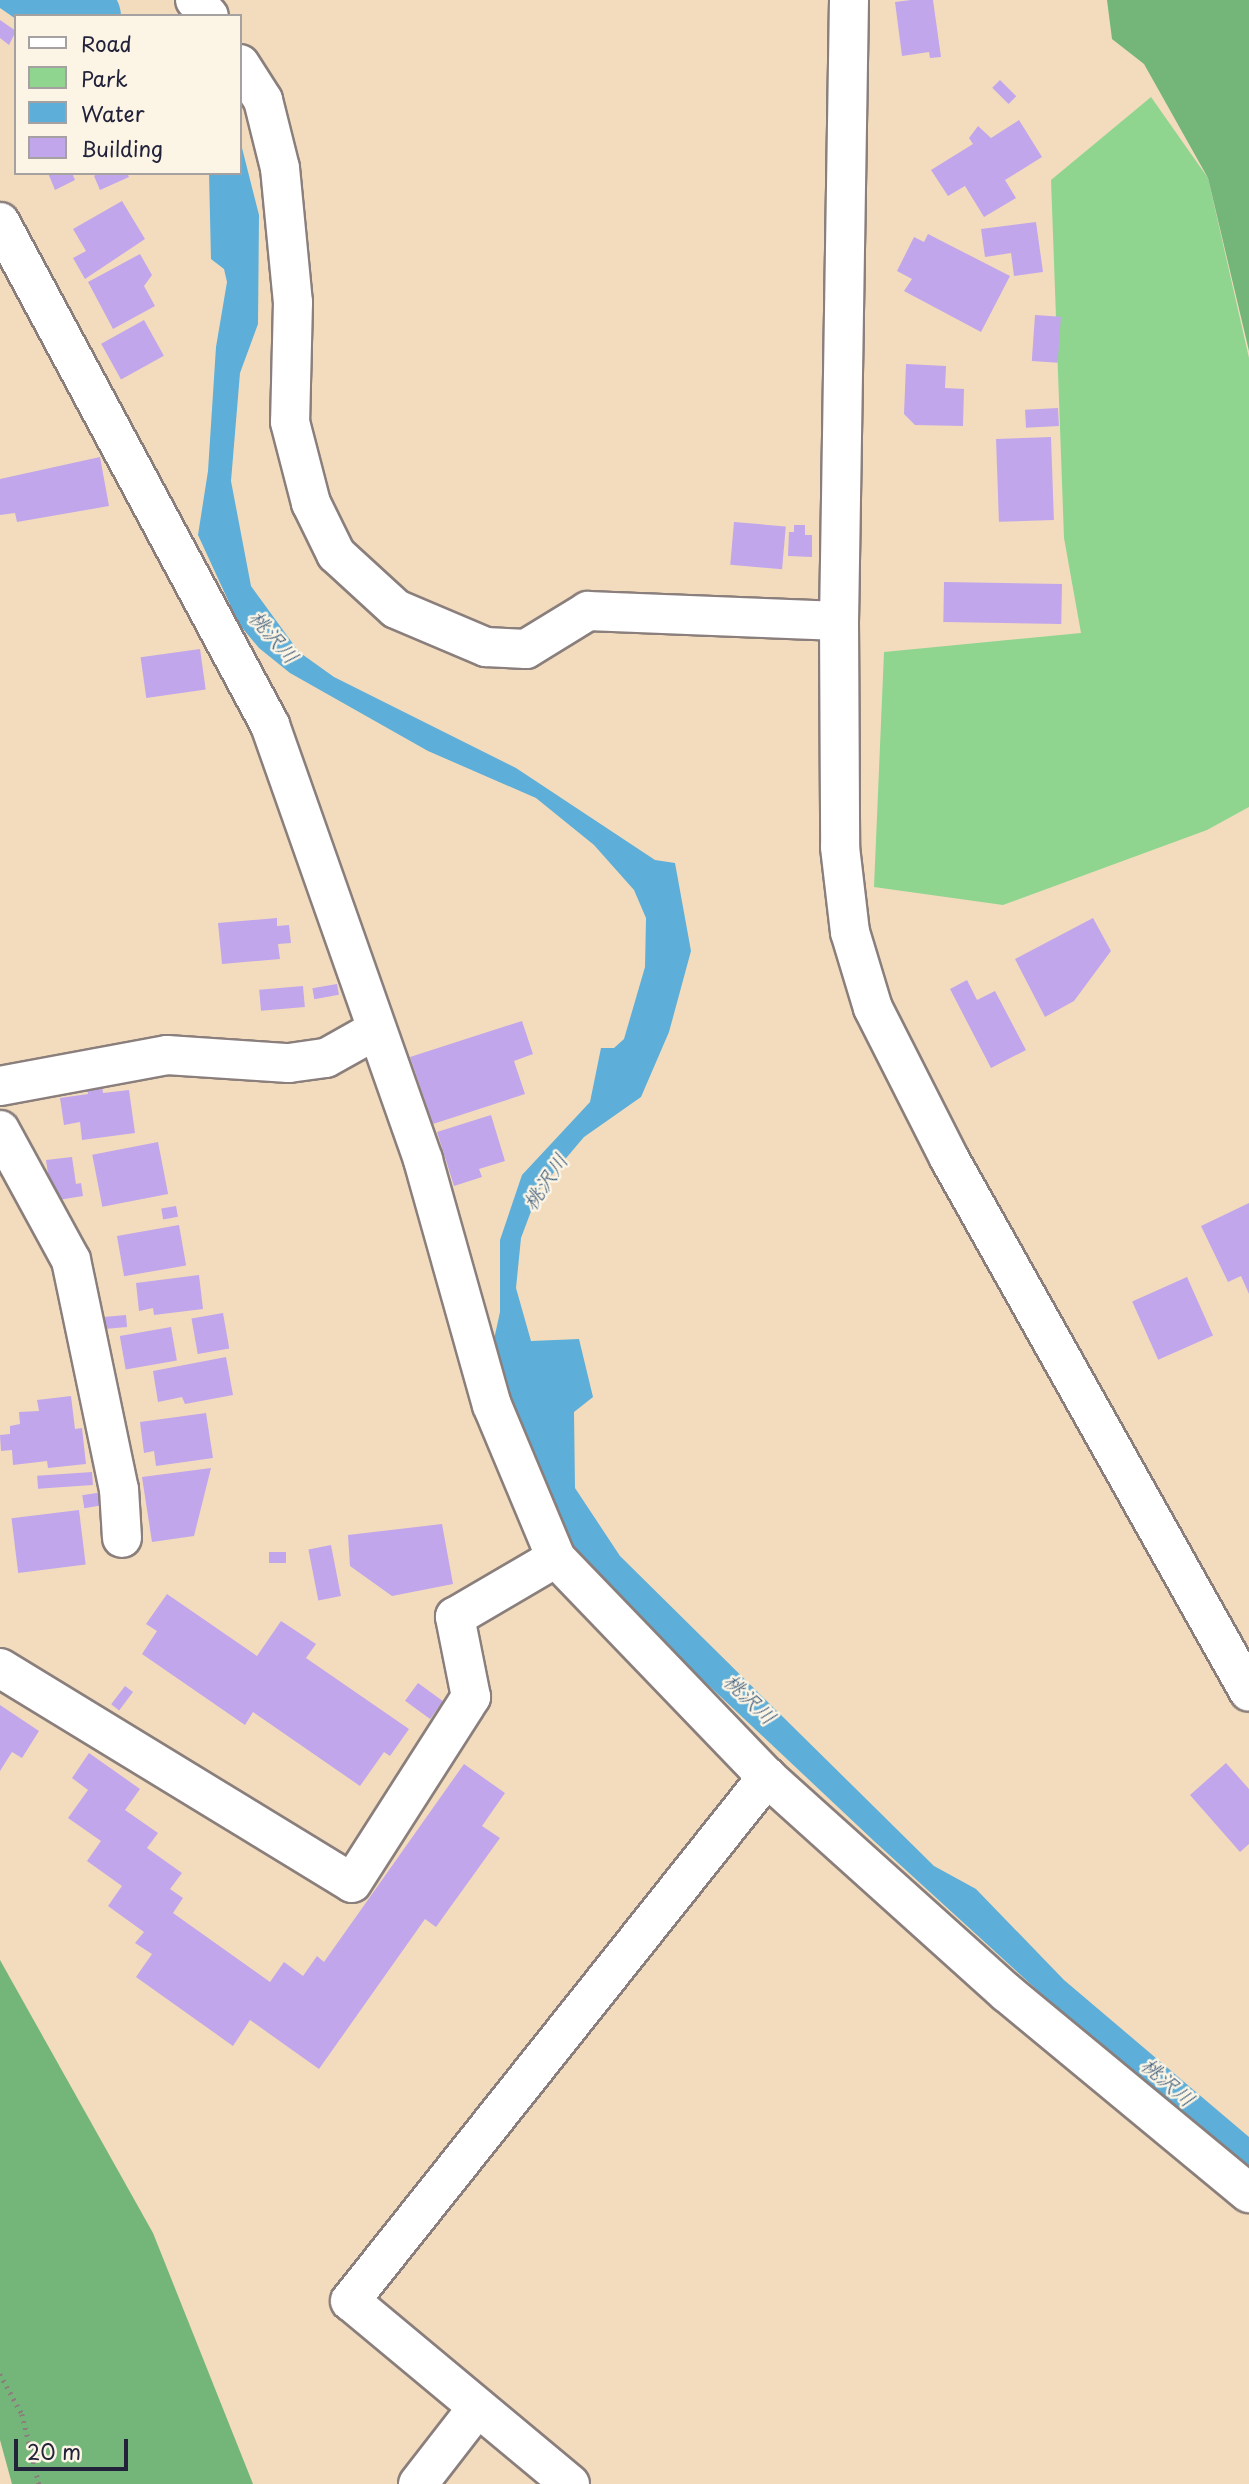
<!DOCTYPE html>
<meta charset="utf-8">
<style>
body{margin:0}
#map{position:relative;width:1249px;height:2484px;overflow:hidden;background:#f3dcbd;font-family:"Playpen Sans","Klee One",sans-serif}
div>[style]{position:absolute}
.green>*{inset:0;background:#90d58f}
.forest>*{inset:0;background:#74b67a}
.water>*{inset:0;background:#5daed8}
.river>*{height:68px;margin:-34px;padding:0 34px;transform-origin:34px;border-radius:34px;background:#5daed8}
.building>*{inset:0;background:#c1a6eb;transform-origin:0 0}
.path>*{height:4.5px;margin-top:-2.25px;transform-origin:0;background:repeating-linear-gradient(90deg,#8a7f7c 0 2px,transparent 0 7px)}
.roads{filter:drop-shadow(2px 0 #8a7f7c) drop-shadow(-2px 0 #8a7f7c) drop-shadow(0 2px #8a7f7c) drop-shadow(0 -2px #8a7f7c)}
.minor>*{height:38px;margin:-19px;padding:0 19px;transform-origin:19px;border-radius:19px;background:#fff}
span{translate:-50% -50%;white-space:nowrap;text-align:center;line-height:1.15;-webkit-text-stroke:5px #fcf5e5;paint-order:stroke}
.water-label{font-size:21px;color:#3a5a7a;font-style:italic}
.legend{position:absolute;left:14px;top:14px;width:228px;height:161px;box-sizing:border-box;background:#fcf5e5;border:2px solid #a5a1a1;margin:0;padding:9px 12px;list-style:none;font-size:21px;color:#22223b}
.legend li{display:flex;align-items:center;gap:14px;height:35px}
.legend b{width:35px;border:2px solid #a5a1a1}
.scale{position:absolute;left:14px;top:2439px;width:114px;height:32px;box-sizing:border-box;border:4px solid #22223b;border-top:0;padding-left:9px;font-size:21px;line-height:24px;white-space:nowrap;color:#22223b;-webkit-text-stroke:5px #fcf5e5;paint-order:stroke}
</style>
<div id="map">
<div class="green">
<i style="clip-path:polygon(1151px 97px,1208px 178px,1249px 358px,1249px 807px,1207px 830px,1003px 905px,874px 887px,884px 652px,1081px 633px,1064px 538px,1051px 180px)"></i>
</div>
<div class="forest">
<i style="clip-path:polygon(1107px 0,1249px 0,1249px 351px,1208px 178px,1144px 64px,1112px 39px)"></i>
<i style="clip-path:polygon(0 1960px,153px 2233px,253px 2484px,12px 2484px,0 2440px)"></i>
</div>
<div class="water">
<i style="clip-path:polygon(0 0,49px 0,67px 16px,16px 19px,0 8px)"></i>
<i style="clip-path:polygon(240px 140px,259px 215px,258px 324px,240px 373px,231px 481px,251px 586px,299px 652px,334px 677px,516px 768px,655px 860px,675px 863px,691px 951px,669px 1032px,641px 1097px,584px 1137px,539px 1190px,521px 1238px,516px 1288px,531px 1341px,579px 1339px,593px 1397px,574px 1412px,575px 1488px,620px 1556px,934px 1866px,976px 1889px,1064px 1980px,1249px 2137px,1249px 2171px,1139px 2083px,874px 1841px,669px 1648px,565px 1538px,522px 1447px,493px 1344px,500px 1312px,500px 1240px,522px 1175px,590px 1102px,601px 1048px,614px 1048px,624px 1039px,645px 967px,646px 918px,634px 890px,594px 845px,536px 798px,428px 751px,290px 673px,259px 648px,239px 624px,198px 535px,208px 471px,216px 347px,227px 282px,224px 269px,211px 259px,209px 173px,240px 173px)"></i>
</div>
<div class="river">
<i style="left:64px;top:0;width:28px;rotate:35deg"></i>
</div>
<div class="building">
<i style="clip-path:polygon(911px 0,933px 0,941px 57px,930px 58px,929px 52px,902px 56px,895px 2px)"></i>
<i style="clip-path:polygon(0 20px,16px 31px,9px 45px,0 38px)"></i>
<i style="left:1000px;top:80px;width:23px;height:11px;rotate:45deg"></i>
<i style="clip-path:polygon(1019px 120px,1042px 157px,1005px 180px,1016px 198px,984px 217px,965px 186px,948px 196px,931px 170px,973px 144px,969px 138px,978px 126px,991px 138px)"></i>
<i style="clip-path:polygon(48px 173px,72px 173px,75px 180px,55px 190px)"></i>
<i style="clip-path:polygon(99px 173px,127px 173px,129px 177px,100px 190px,94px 176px)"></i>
<i style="clip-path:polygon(122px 201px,145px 239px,85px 279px,73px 258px,86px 251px,73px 229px)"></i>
<i style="clip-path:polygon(1036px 222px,1043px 272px,1014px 276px,1011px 253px,985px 257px,981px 229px)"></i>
<i style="clip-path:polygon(928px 234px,1010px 276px,981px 332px,904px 291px,912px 279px,897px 271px,914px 237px,924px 242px)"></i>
<i style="clip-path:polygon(140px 254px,152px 275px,144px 286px,155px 306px,113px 329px,88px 282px)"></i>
<i style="left:1035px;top:315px;width:26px;height:46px;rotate:4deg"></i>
<i style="left:144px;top:320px;width:41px;height:49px;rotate:61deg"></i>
<i style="clip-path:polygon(906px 364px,946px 366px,945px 388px,964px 389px,963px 426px,915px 425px,904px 414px)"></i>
<i style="left:1058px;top:408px;width:18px;height:33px;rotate:87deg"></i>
<i style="left:1051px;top:437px;width:83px;height:55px;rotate:88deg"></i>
<i style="clip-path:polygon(100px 457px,109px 506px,17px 522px,15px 513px,0 515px,0 479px)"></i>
<i style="left:734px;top:522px;width:52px;height:43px;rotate:5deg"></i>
<i style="clip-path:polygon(794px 525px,805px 525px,805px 535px,812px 535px,812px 557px,788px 556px,789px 532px,794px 532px)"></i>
<i style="left:944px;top:582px;width:118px;height:40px;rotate:1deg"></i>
<i style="left:200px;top:649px;width:41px;height:60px;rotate:82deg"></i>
<i style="clip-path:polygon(277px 918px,277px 926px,289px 925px,291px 943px,278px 944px,280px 959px,222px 964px,218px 923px)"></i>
<i style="clip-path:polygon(1093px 918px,1111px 951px,1074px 1001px,1045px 1017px,1015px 959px)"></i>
<i style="clip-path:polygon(967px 980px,977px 1000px,995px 991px,1026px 1050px,991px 1068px,950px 989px)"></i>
<i style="left:337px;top:984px;width:11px;height:25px;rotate:80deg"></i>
<i style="left:303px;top:986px;width:21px;height:44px;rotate:85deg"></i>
<i style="clip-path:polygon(522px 1021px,533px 1054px,514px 1061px,525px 1094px,433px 1124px,410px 1057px)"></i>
<i style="clip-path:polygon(102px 1085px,103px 1093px,129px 1090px,135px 1133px,82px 1140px,80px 1122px,64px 1125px,60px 1098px,88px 1094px,87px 1087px)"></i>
<i style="clip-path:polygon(491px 1115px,505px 1161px,479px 1169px,482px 1177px,454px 1186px,437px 1132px)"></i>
<i style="left:158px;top:1142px;width:53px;height:67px;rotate:79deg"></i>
<i style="clip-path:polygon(72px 1157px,76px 1184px,81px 1183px,83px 1196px,52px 1201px,46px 1160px)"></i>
<i style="clip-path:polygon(1249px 1203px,1249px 1294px,1241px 1276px,1228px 1282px,1201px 1226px)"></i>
<i style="left:176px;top:1206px;width:11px;height:15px;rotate:80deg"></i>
<i style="left:179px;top:1225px;width:41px;height:63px;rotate:80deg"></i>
<i style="clip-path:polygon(199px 1275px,203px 1309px,154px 1315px,153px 1308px,139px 1311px,136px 1283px)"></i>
<i style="left:1187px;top:1277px;width:64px;height:60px;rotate:66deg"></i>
<i style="left:223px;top:1313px;width:36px;height:32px;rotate:80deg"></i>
<i style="left:126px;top:1315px;width:12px;height:28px;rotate:85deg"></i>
<i style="left:171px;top:1327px;width:34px;height:52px;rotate:80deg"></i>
<i style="clip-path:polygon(226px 1357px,233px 1395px,185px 1404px,182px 1397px,158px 1402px,153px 1371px)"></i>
<i style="clip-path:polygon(71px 1396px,75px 1429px,82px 1428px,86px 1464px,48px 1468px,47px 1461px,13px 1465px,12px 1450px,1px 1451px,0 1435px,10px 1434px,10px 1426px,20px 1424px,19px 1412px,39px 1411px,37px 1400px)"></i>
<i style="clip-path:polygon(206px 1413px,213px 1458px,156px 1466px,154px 1451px,144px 1453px,140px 1422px)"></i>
<i style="clip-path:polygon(211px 1468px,194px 1536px,152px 1542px,142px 1477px)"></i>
<i style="left:92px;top:1472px;width:13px;height:55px;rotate:86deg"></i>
<i style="left:103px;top:1492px;width:13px;height:21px;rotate:81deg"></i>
<i style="left:79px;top:1510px;width:55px;height:68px;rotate:83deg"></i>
<i style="clip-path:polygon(442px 1524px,453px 1584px,392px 1596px,350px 1566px,348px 1535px)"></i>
<i style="left:331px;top:1545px;width:52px;height:23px;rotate:79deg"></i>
<i style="left:269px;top:1552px;width:17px;height:11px"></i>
<i style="clip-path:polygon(167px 1594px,257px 1656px,281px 1621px,316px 1644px,306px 1658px,409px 1729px,390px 1756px,384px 1752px,360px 1786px,253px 1712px,245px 1725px,142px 1654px,157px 1631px,146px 1624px)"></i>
<i style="left:418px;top:1683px;width:31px;height:22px;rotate:36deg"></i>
<i style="left:125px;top:1686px;width:10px;height:23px;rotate:37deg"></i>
<i style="clip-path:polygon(0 1705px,39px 1731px,22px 1758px,12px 1752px,0 1771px)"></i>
<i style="clip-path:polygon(89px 1753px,140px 1789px,125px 1810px,158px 1833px,147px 1848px,182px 1873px,170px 1889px,183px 1898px,173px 1913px,270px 1982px,284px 1962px,303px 1976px,317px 1956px,324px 1962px,464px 1764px,505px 1793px,482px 1826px,500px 1838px,436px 1927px,425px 1919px,319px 2069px,250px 2020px,233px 2046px,136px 1977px,152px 1954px,135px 1943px,144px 1932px,108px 1906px,122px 1886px,87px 1861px,101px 1841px,68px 1818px,88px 1790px,72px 1778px)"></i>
<i style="clip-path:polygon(1226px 1763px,1249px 1789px,1249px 1844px,1240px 1852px,1190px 1795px)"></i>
</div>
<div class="path">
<i style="left:0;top:2374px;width:46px;rotate:61.2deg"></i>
<i style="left:22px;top:2414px;width:72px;rotate:76.3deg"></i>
</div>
<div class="roads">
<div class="minor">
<i style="left:195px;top:0;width:21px;rotate:49deg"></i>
<i style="left:849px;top:0;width:621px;rotate:90.92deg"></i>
<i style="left:839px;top:621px;width:226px;rotate:89.7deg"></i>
<i style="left:840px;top:847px;width:86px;rotate:83.3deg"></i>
<i style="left:850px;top:932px;width:79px;rotate:73.2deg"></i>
<i style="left:873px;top:1008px;width:168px;rotate:63.1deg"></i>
<i style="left:949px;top:1158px;width:612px;rotate:60.67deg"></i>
<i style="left:240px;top:64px;width:43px;rotate:57.4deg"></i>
<i style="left:263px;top:100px;width:70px;rotate:76deg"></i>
<i style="left:280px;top:168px;width:135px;rotate:84.5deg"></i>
<i style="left:293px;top:302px;width:120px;rotate:91.4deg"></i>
<i style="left:290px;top:422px;width:84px;rotate:75.5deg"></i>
<i style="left:311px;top:503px;width:57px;rotate:63.9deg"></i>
<i style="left:336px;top:554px;width:81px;rotate:42.5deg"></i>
<i style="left:396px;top:609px;width:98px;rotate:22.9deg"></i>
<i style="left:486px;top:647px;width:40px;rotate:2.9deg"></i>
<i style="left:526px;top:649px;width:73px;rotate:-31.5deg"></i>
<i style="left:588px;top:611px;width:251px;rotate:2.3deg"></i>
<i style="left:0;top:222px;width:571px;rotate:61.77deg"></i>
<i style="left:270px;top:725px;width:461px;rotate:70.6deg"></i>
<i style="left:423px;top:1160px;width:255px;rotate:74.3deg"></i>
<i style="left:492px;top:1405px;width:166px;rotate:67.3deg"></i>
<i style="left:556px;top:1558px;width:304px;rotate:46.1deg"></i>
<i style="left:767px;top:1777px;width:323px;rotate:42deg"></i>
<i style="left:1007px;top:1993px;width:314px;rotate:39.6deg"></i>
<i style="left:0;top:1086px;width:170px;rotate:-10.5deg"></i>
<i style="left:167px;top:1055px;width:122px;rotate:3.8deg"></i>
<i style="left:289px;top:1063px;width:37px;rotate:-8deg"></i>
<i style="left:326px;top:1058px;width:57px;rotate:-29.2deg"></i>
<i style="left:0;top:1130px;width:148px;rotate:61.4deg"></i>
<i style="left:71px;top:1260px;width:234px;rotate:78.2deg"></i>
<i style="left:119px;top:1489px;width:49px;rotate:86.5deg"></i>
<i style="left:0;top:1668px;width:412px;rotate:31.4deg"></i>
<i style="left:352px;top:1883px;width:221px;rotate:-57.4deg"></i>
<i style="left:471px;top:1697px;width:82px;rotate:-101.3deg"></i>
<i style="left:455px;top:1617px;width:117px;rotate:-30.3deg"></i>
<i style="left:418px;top:2484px;width:96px;rotate:-52.2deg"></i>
<i style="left:570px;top:2484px;width:286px;rotate:-140.2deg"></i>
<i style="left:350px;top:2301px;width:670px;rotate:-51.49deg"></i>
</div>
</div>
<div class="water-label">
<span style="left:275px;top:636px;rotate:49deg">桃沢川</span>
<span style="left:544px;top:1181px;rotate:-56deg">桃沢川</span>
<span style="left:751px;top:1698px;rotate:44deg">桃沢川</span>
<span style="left:1169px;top:2081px;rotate:41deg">桃沢川</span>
</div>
<ul class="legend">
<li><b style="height:9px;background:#fff"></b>Road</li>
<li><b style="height:19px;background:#90d58f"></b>Park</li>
<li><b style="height:19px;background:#5daed8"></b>Water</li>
<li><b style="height:19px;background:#c1a6eb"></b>Building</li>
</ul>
<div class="scale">20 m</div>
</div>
